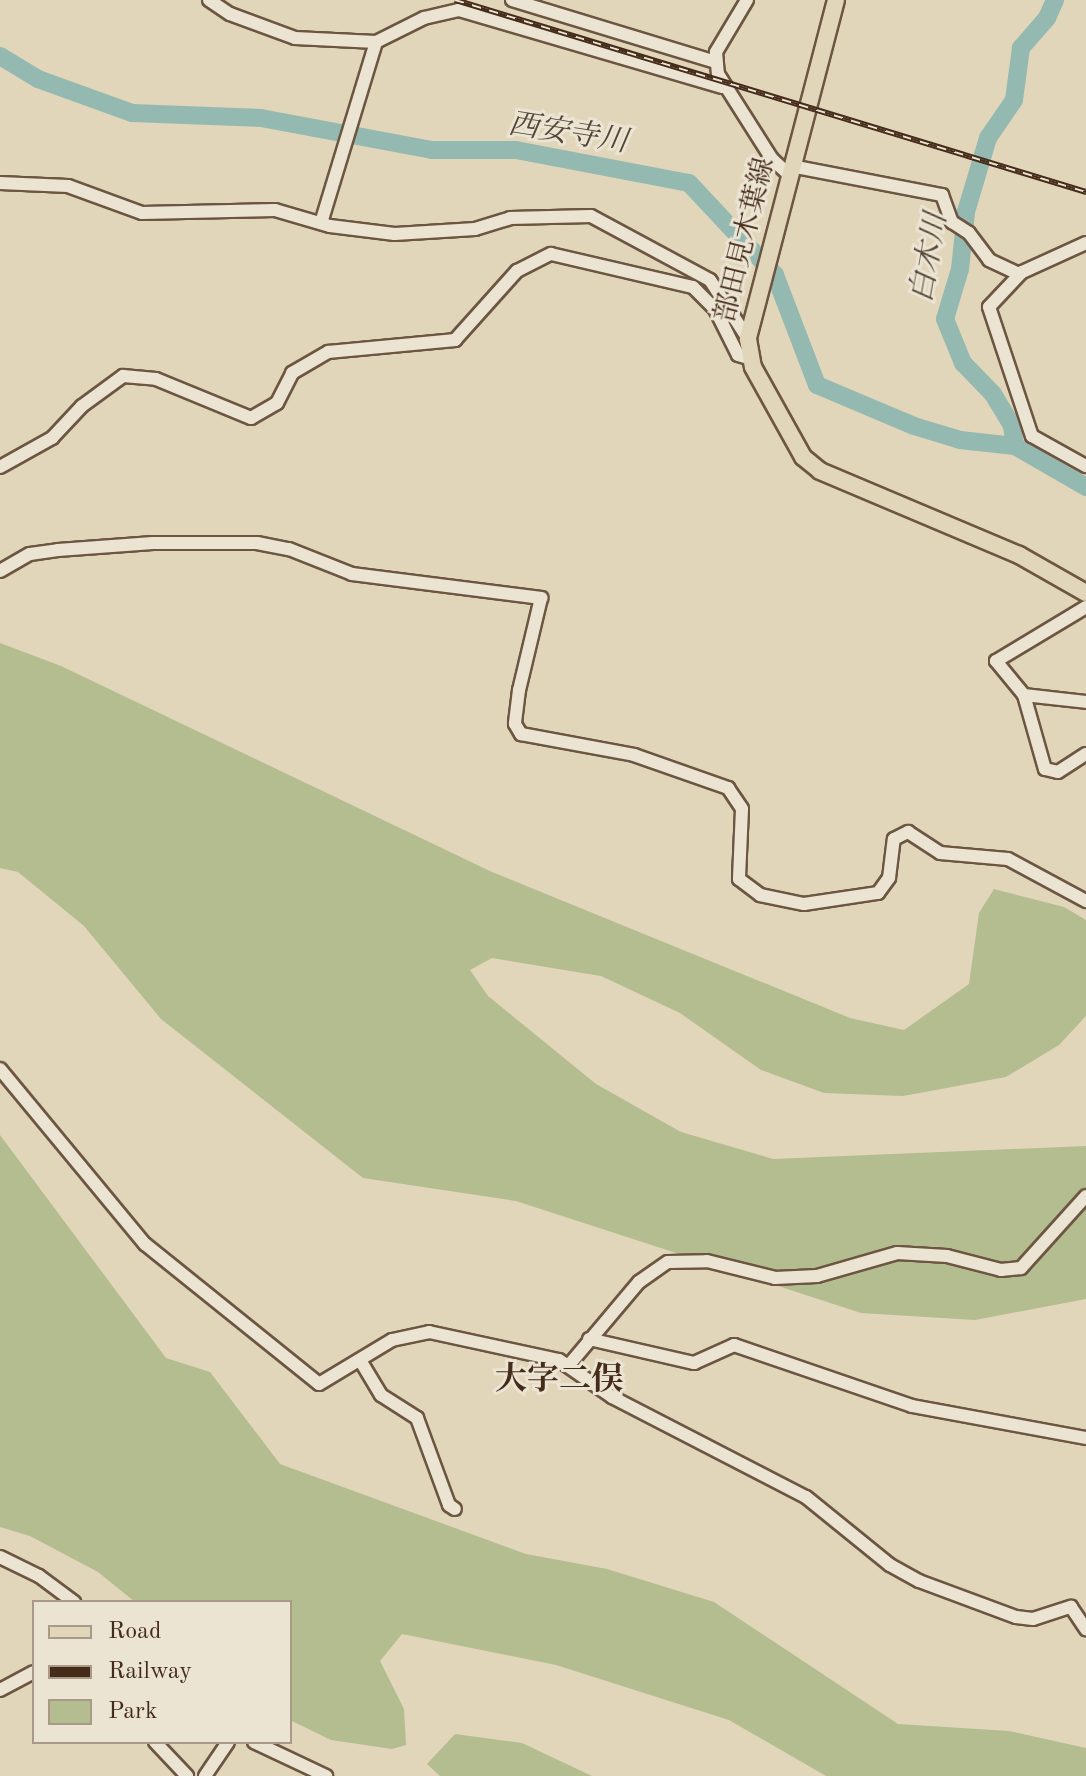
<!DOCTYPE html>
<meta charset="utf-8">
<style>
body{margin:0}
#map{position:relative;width:1086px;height:1776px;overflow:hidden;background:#e1d5ba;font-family:"Old Standard TT","Noto Serif JP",serif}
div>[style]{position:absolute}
.green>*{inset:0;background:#b3bd8f}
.river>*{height:18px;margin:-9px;padding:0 9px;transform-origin:9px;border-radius:9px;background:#94b9b0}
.roads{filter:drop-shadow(2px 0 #6c5642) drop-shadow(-2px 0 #6c5642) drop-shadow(0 2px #6c5642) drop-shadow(0 -2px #6c5642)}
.minor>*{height:12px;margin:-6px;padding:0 6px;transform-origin:6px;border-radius:6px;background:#ece4d2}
.major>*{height:16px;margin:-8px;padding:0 8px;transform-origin:8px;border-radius:8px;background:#e1d5ba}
.rail>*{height:6px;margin-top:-3px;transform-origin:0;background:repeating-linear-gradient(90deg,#ece4d2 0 9px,#452b1a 0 18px);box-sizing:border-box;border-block:2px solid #452b1a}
span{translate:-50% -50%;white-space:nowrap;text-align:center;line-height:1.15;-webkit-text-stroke:6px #ece4d2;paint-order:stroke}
.street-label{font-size:28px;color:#452b1a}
.water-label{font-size:30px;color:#554738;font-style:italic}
.quarter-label{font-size:32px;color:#452b1a;font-weight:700}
.legend{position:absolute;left:32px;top:1600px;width:260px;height:144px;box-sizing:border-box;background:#ece4d2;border:2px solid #a99a88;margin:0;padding:10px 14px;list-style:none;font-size:24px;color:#452b1a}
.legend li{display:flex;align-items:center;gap:16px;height:40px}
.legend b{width:40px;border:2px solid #a99a88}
</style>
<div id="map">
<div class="green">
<i style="clip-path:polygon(0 643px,61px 666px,492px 872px,850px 1018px,904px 1030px,969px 984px,979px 913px,994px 889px,1064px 907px,1086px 920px,1086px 1016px,1059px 1045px,1006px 1077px,903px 1096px,824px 1093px,761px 1070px,680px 1013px,601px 976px,492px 958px,470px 970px,488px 996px,596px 1084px,681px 1132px,773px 1159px,1086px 1146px,1086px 1299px,975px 1320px,861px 1313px,516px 1201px,363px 1178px,161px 1019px,84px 926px,18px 872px,0 868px)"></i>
<i style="clip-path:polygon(0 1135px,166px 1358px,210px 1372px,280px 1464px,526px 1554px,607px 1569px,714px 1602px,898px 1724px,1009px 1731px,1086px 1748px,1086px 1776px,826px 1776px,729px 1720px,556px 1665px,402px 1634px,380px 1661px,404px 1709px,406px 1745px,392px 1749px,331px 1740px,290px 1720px,290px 1602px,135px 1602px,98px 1572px,30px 1536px,0 1527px)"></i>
<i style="clip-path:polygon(455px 1734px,522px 1743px,592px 1776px,440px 1776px,427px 1764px)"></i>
</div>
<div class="river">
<i style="left:1055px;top:0;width:20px;rotate:114deg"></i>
<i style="left:1047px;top:18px;width:40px;rotate:131deg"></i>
<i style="left:1021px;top:48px;width:52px;rotate:97.7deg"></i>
<i style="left:1014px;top:100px;width:46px;rotate:124.4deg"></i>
<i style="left:988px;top:138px;width:77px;rotate:106.6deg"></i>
<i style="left:966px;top:212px;width:57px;rotate:96deg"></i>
<i style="left:960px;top:269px;width:52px;rotate:106.7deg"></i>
<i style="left:945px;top:319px;width:48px;rotate:67.8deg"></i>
<i style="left:963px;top:363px;width:43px;rotate:45.9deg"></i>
<i style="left:993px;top:394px;width:37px;rotate:59deg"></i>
<i style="left:1012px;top:426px;width:20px;rotate:81deg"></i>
<i style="left:1015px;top:446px;width:82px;rotate:30deg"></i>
<i style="left:0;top:56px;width:44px;rotate:31.2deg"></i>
<i style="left:38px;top:79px;width:100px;rotate:19.9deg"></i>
<i style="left:132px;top:113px;width:129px;rotate:2.2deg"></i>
<i style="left:261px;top:118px;width:174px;rotate:10.6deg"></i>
<i style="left:432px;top:150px;width:84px"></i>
<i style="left:516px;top:150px;width:176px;rotate:10.8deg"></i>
<i style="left:689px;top:183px;width:126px;rotate:46.9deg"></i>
<i style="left:775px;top:275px;width:118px;rotate:69.1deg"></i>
<i style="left:817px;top:385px;width:105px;rotate:22.9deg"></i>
<i style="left:914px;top:426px;width:48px;rotate:16.9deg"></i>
<i style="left:960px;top:440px;width:55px;rotate:6.2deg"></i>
</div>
<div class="roads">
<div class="minor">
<i style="left:209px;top:0;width:25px;rotate:34deg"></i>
<i style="left:230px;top:14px;width:69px;rotate:20.3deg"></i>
<i style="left:295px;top:38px;width:81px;rotate:2.8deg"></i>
<i style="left:376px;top:42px;width:54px;rotate:-26.6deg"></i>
<i style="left:424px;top:18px;width:36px;rotate:-13deg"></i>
<i style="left:459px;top:10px;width:274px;rotate:16.3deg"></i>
<i style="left:512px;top:0;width:213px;rotate:16.9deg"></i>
<i style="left:747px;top:0;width:61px;rotate:120.8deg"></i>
<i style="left:716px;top:52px;width:22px;rotate:85deg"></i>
<i style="left:718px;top:74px;width:101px;rotate:57.6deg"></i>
<i style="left:772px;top:159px;width:23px;rotate:43deg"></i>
<i style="left:791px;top:166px;width:154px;rotate:10.9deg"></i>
<i style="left:942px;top:195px;width:29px;rotate:70deg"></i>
<i style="left:952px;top:222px;width:20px;rotate:33deg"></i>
<i style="left:969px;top:233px;width:34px;rotate:53deg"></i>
<i style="left:989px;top:260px;width:33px;rotate:25deg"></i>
<i style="left:0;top:183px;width:68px;rotate:2.5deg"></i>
<i style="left:68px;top:186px;width:79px;rotate:20deg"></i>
<i style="left:142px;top:213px;width:133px;rotate:-1.3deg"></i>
<i style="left:275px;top:210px;width:57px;rotate:16.2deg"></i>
<i style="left:330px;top:226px;width:65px;rotate:7deg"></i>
<i style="left:395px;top:234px;width:80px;rotate:-3.6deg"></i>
<i style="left:475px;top:229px;width:37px;rotate:-17deg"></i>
<i style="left:510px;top:218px;width:81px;rotate:-1.4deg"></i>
<i style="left:591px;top:216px;width:135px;rotate:28.3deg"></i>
<i style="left:710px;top:280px;width:70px;rotate:57.2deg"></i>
<i style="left:321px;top:223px;width:189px;rotate:-73.1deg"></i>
<i style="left:1086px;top:243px;width:70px;rotate:155.6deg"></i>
<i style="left:1022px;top:272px;width:48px;rotate:133.3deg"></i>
<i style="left:989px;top:307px;width:136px;rotate:71.6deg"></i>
<i style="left:1032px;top:436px;width:62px;rotate:29.1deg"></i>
<i style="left:0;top:467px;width:60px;rotate:-29.1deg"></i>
<i style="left:52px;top:438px;width:44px;rotate:-46.8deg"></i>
<i style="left:82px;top:406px;width:51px;rotate:-36.2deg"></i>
<i style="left:123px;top:376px;width:33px;rotate:5deg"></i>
<i style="left:156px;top:379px;width:103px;rotate:22.3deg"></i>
<i style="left:251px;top:418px;width:30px;rotate:-30deg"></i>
<i style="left:277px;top:403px;width:34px;rotate:-63deg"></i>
<i style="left:292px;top:373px;width:42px;rotate:-30.3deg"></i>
<i style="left:328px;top:352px;width:128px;rotate:-5.4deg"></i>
<i style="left:455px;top:340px;width:93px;rotate:-48.1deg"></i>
<i style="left:517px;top:271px;width:38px;rotate:-27deg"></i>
<i style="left:551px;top:254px;width:146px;rotate:13.1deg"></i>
<i style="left:693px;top:287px;width:31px;rotate:45deg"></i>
<i style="left:715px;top:309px;width:51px;rotate:63.4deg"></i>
<i style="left:738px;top:355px;width:15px;rotate:16deg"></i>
<i style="left:0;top:571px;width:34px;rotate:-30deg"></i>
<i style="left:30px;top:554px;width:28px;rotate:-8deg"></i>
<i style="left:58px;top:550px;width:95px;rotate:-4.2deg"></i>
<i style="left:153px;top:543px;width:104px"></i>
<i style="left:257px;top:543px;width:33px;rotate:11deg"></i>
<i style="left:289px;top:549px;width:68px;rotate:21.6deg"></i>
<i style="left:352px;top:574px;width:191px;rotate:7.2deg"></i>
<i style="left:541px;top:598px;width:95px;rotate:103.4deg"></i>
<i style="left:519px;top:690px;width:34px;rotate:97deg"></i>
<i style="left:515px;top:724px;width:12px;rotate:59deg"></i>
<i style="left:521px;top:734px;width:115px;rotate:10.5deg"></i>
<i style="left:634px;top:755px;width:100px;rotate:19.3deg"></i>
<i style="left:728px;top:788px;width:25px;rotate:56deg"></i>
<i style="left:742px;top:809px;width:70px;rotate:92.5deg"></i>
<i style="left:739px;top:879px;width:26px;rotate:37deg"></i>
<i style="left:760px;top:895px;width:45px;rotate:11.6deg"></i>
<i style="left:804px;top:904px;width:75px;rotate:-8.5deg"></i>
<i style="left:878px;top:893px;width:19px;rotate:-54deg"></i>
<i style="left:889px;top:878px;width:39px;rotate:-83deg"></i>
<i style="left:894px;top:839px;width:16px;rotate:-27deg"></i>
<i style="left:908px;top:832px;width:38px;rotate:33deg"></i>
<i style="left:940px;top:853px;width:68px;rotate:5deg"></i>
<i style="left:1008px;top:859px;width:89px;rotate:28.3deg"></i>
<i style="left:1086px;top:607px;width:105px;rotate:149deg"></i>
<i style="left:996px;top:661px;width:44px;rotate:50.5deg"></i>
<i style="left:1024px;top:695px;width:77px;rotate:74.2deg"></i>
<i style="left:1045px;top:769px;width:13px;rotate:13deg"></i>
<i style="left:1058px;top:772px;width:33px;rotate:-33deg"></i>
<i style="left:1024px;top:695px;width:62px;rotate:6.4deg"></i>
<i style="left:0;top:1069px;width:227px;rotate:50.4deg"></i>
<i style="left:145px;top:1244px;width:223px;rotate:38.8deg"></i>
<i style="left:319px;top:1384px;width:85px;rotate:-31.1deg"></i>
<i style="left:392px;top:1340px;width:38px;rotate:-12deg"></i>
<i style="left:429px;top:1332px;width:133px;rotate:12.2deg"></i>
<i style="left:559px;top:1360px;width:65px;rotate:34.9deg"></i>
<i style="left:612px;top:1397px;width:218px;rotate:27.3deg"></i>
<i style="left:806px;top:1497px;width:108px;rotate:39deg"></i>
<i style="left:890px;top:1565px;width:33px;rotate:29deg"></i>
<i style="left:919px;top:1581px;width:103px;rotate:20.4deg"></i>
<i style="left:1016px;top:1617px;width:17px;rotate:7deg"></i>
<i style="left:1033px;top:1619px;width:40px;rotate:-18deg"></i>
<i style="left:1071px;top:1607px;width:27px;rotate:56deg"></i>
<i style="left:589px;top:1339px;width:108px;rotate:12.9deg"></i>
<i style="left:694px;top:1363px;width:44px;rotate:-24.2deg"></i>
<i style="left:734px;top:1345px;width:188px;rotate:18.9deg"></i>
<i style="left:912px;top:1406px;width:177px;rotate:10.4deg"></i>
<i style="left:360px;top:1360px;width:41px;rotate:59deg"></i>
<i style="left:381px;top:1395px;width:43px;rotate:32.6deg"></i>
<i style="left:417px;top:1418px;width:93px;rotate:69.8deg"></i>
<i style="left:449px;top:1505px;width:7px;rotate:34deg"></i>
<i style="left:569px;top:1365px;width:109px;rotate:-49.9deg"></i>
<i style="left:639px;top:1282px;width:35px;rotate:-35deg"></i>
<i style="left:668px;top:1262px;width:39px;rotate:-1deg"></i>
<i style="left:707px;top:1261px;width:70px;rotate:14deg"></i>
<i style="left:775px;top:1278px;width:42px;rotate:-2.7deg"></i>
<i style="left:817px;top:1276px;width:83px;rotate:-16deg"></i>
<i style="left:897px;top:1253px;width:50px;rotate:3.4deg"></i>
<i style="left:947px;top:1256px;width:56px;rotate:14.5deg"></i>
<i style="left:1001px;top:1270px;width:20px;rotate:-6deg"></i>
<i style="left:1021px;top:1268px;width:97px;rotate:-47.9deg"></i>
<i style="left:0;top:1557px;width:43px;rotate:26deg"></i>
<i style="left:39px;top:1576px;width:44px;rotate:36.6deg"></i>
<i style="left:0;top:1690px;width:38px;rotate:-28deg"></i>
<i style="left:155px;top:1742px;width:47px;rotate:46.7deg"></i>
<i style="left:254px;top:1742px;width:80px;rotate:25.3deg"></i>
<i style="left:205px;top:1776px;width:41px;rotate:-55.9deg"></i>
</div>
<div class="major">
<i style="left:836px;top:0;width:350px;rotate:104.6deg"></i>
<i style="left:748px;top:339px;width:28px;rotate:80deg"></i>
<i style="left:753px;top:367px;width:103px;rotate:60.9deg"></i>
<i style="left:803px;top:457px;width:22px;rotate:39deg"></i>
<i style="left:820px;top:471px;width:216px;rotate:22.9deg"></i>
<i style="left:1019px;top:555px;width:77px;rotate:29.6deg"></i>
</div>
</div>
<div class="rail">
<i style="left:455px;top:0;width:660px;rotate:16.92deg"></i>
</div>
<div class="street-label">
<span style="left:746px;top:240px;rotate:-76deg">部田見木葉線</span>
</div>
<div class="water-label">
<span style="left:568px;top:134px;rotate:9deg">西安寺川</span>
<span style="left:930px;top:258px;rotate:-80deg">白木川</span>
</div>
<div class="quarter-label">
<span style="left:559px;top:1381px">大字二俣</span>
</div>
<ul class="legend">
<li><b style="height:10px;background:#e1d5ba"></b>Road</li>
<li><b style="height:10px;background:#452b1a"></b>Railway</li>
<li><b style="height:22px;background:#b3bd8f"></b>Park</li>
</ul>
</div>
